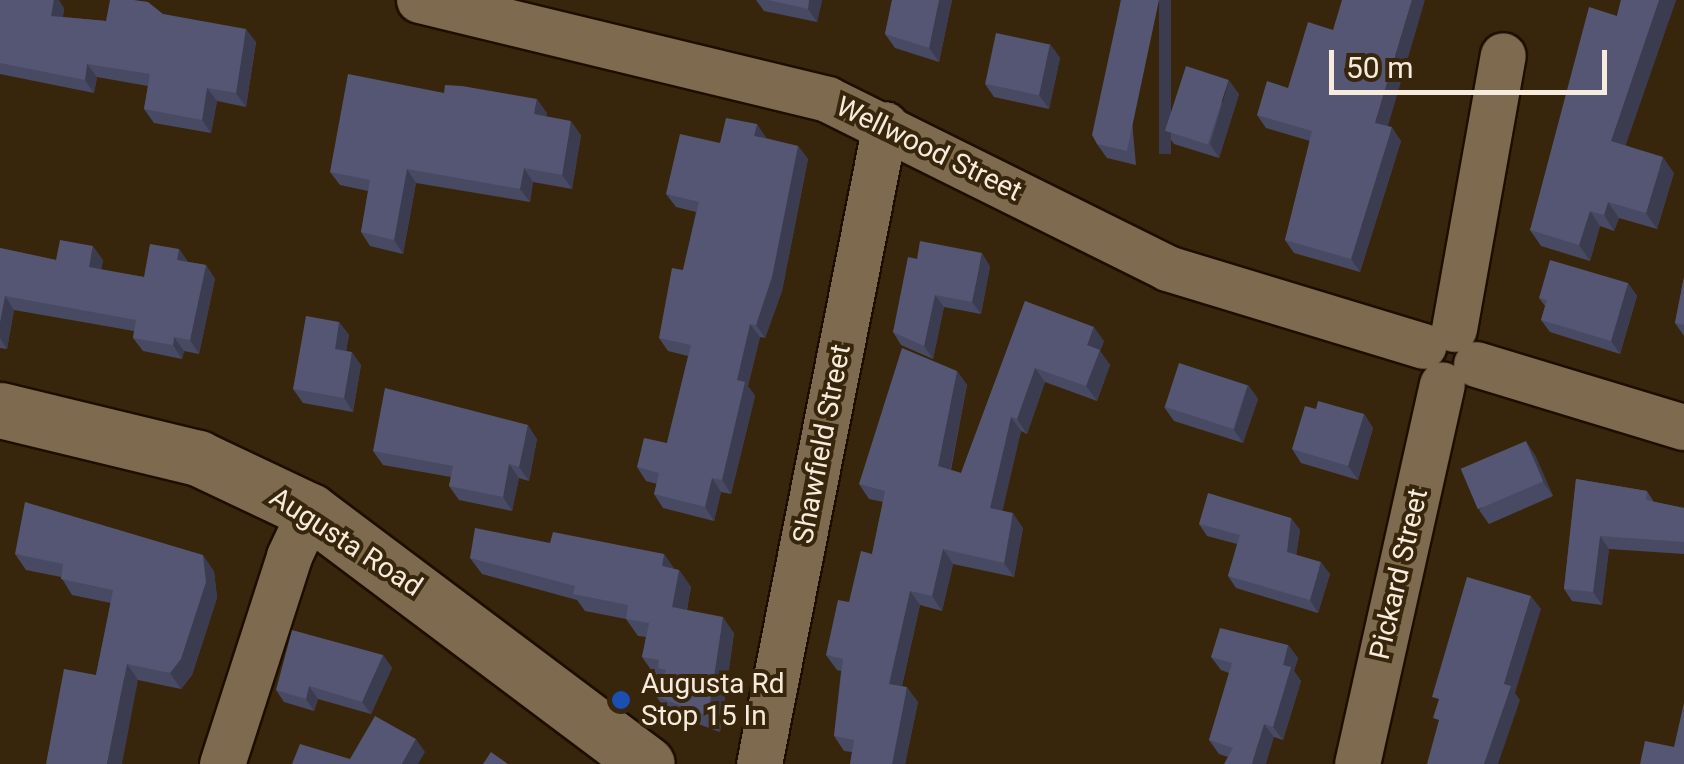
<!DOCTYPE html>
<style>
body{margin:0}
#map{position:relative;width:1684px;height:764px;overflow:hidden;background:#37260b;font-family:Roboto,sans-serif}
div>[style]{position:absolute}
.roads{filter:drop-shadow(2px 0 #1d0e00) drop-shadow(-2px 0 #1d0e00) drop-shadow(0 2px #1d0e00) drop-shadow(0 -2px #1d0e00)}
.minor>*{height:45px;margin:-22.5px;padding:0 22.5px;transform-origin:22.5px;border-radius:22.5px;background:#7e6a4f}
.secondary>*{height:55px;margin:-27.5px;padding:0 27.5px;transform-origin:27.5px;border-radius:27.5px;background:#7e6a4f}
.wall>*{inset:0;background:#484a63}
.shaded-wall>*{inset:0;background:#3b3c50;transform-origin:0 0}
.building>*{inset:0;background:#545673;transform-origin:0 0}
.dots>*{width:28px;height:28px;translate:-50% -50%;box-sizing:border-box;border:5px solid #37260b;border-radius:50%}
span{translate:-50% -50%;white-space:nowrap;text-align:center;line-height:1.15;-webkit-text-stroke:8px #37260b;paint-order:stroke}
.street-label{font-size:28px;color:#f6ebdc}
.poi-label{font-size:28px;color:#f6ebdc}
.left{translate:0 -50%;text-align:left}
.scale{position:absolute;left:1329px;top:50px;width:278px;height:45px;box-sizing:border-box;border:5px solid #f6ebdc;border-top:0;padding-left:12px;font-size:30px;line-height:35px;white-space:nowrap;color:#f6ebdc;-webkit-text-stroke:8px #37260b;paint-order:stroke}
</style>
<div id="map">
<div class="roads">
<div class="minor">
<i style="left:419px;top:0;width:420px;rotate:13.6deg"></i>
<i style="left:827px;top:99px;width:380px;rotate:26.4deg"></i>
<i style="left:1167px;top:268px;width:268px;rotate:16.9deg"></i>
<i style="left:1454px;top:329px;width:278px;rotate:-79.9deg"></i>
<i style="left:1476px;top:364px;width:217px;rotate:16.9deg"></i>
<i style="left:222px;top:764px;width:219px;rotate:-72.1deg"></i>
<i style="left:289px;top:556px;width:50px;rotate:-65deg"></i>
<i style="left:759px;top:764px;width:652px;rotate:-78.86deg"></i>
<i style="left:1357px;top:764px;width:389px;rotate:-77.4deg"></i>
</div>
<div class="secondary">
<i style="left:0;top:410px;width:204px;rotate:13.6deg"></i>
<i style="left:198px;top:458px;width:124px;rotate:25.3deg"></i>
<i style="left:310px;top:511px;width:421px;rotate:36.9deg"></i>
</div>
</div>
<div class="wall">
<i style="clip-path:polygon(0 0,64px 8px,63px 17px,106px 21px,163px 14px,256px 42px,246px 107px,217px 101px,211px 133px,154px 123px,144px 109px,148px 86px,97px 77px,94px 93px,0 74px)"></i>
<i style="clip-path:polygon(756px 0,822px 0,817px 22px,764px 11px)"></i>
<i style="clip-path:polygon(892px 0,952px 0,939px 62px,895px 48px,885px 34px)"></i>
<i style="clip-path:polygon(1121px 0,1136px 165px,1107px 158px,1097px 144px)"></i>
<i style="clip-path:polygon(1621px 0,1676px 0,1625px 145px,1674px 173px,1657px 229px,1619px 218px,1614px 231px,1600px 226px,1590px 261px,1541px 246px,1530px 230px,1617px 16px)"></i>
<i style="clip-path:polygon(1050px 44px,1060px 58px,1049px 109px,994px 97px,985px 84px)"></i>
<i style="clip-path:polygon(1288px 88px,1388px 126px,1401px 141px,1360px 272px,1294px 253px,1285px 240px,1310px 141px,1266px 128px,1257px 115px)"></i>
<i style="clip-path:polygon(444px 93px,547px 113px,546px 116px,581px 135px,572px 189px,533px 182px,530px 202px,416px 183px,403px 254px,370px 246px,361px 232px,368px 191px,340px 185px,330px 172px)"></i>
<i style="clip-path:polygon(1239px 94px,1219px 158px,1174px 144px,1164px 130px)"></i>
<i style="clip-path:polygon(757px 124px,766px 138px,798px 146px,808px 159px,782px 291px,765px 338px,760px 337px,748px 386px,755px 396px,731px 494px,721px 492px,714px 521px,663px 508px,654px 494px,657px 484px,646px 481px,637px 467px,667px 443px,688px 356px,668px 351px,659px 338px,683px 270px,696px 212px,676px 207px,666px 194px,720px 143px)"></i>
<i style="clip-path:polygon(0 248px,56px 260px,103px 260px,101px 270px,144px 277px,179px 249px,188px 262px,206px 265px,215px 279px,199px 354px,184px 351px,182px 359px,143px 351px,133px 338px,134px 331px,14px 310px,7px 349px,0 348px)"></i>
<i style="clip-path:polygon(917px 259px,990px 266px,981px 314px,944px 307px,933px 359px,901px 345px,893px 332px)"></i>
<i style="clip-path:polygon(1684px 277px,1684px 336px,1675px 323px)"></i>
<i style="clip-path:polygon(1628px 283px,1637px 296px,1620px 354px,1550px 332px,1541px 320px,1545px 306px,1539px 298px)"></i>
<i style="clip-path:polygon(1025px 301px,1104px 341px,1100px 351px,1110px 365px,1097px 401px,1045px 382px,1027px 434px,1021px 431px,1002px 511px,1023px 528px,1014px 577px,953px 564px,942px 611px,920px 605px,902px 686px,918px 702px,905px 764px,850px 764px,852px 752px,844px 751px,834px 736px,841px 671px,837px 670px,826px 655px,872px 554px,883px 502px,869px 499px,859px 484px,957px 371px,967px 385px,951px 470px,961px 473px)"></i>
<i style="clip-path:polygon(339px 322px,349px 335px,346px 351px,361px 365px,353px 412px,303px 403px,293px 389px)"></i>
<i style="clip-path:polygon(1248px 385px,1258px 399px,1243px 443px,1174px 421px,1164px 407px)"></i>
<i style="clip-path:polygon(1316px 409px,1364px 414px,1373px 428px,1358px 480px,1301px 463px,1292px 449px)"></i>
<i style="clip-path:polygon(537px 439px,529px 481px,519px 478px,512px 511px,459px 500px,449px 486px,451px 477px,383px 465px,373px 451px)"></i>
<i style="clip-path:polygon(1535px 455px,1553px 496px,1489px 524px,1479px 510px)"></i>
<i style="clip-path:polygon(1576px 479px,1647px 491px,1654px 502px,1684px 508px,1684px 554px,1609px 549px,1602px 605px,1572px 601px,1564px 589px)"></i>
<i style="clip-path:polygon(1291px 518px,1300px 530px,1296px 555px,1330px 574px,1318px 613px,1236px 588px,1228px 576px,1237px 544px,1207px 536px,1199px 524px)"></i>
<i style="clip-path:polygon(550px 543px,664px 554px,674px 569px,679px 570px,691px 587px,687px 610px,734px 633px,720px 732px,668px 713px,656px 696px,663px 677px,654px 674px,642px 657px,646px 637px,638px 636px,626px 619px,585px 611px,577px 600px,482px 574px,470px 558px)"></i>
<i style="clip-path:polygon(15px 554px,214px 571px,217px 598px,192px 675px,181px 689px,138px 680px,96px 675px,111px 603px,72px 595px,61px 577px,26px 570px)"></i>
<i style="clip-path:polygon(1288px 645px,1298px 658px,1294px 671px,1301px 681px,1283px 740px,1274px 737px,1228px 757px,1219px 754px,1209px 740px,1229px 673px,1221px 670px,1211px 657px)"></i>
<i style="clip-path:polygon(383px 655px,392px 668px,371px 714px,318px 699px,314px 711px,284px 702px,276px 690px)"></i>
</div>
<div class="shaded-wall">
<i style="clip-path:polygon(54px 0,59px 0,64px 8px,61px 30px,51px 16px)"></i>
<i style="clip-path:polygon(809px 0,822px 0,817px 22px,808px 9px)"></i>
<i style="clip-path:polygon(939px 0,952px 0,939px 62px,929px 48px)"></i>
<i style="left:1159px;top:0;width:12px;height:154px"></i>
<i style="clip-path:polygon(1412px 0,1425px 0,1385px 136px,1375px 123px)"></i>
<i style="clip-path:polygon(1659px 0,1676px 0,1622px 156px,1611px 141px)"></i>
<i style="clip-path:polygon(246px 29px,256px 42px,246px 107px,236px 93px)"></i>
<i style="clip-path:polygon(1050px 44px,1060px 58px,1049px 109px,1039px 95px)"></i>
<i style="clip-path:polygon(87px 64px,97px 77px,94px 93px,85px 80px)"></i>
<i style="clip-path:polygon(1229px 80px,1239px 94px,1219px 158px,1210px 144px)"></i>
<i style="clip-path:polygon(207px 88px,217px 101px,211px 133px,202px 120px)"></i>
<i style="clip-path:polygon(537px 99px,547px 113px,544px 128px,534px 114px)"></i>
<i style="clip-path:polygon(571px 121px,581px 135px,572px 189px,562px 175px)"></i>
<i style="clip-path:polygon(757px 124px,766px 138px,754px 136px)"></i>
<i style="clip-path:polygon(1392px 127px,1401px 141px,1360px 272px,1351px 259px)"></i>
<i style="clip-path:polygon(798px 146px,808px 159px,782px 291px,765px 338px,756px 325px)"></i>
<i style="clip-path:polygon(1663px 157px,1674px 173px,1657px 229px,1646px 213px)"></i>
<i style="clip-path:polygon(524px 168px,533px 182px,530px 202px,520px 189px)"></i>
<i style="clip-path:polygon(407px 169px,416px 183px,403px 254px,394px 240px)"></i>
<i style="clip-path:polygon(1608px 202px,1619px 218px,1614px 231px,1604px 215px)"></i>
<i style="clip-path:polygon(1590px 211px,1600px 226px,1590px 261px,1579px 245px)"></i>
<i style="clip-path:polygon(93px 246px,103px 260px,99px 281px,89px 267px)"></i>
<i style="clip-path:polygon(179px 249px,189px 263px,177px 260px)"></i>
<i style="clip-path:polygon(982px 253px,990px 266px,981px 314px,972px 302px)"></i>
<i style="clip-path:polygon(206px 265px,215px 279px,199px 354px,190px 340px)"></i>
<i style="clip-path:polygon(1628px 283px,1637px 296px,1620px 354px,1611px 341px)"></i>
<i style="clip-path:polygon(935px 295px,944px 307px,933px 359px,924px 346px)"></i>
<i style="clip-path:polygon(5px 296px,14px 310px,7px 349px,0 338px,0 322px)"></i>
<i style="clip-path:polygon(339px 322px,349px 335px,344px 362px,335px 349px)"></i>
<i style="clip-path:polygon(750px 324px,760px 337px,748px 386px,755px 396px,731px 494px,722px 480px,737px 380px)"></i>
<i style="clip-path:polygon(1094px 327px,1104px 341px,1100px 351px,1110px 365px,1097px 401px,1086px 386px,1087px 345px)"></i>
<i style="clip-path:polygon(174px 337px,184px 351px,182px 359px,173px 345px)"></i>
<i style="clip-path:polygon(352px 352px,361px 365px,353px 412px,344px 398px)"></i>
<i style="clip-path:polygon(1035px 368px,1045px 382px,1027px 434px,1017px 419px)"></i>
<i style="clip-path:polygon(957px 371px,967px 385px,948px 481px,938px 466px)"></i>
<i style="clip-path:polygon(1248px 385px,1258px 399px,1243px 443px,1234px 430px)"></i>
<i style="clip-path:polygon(1364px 414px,1373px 428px,1358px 480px,1348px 466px)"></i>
<i style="clip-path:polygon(1011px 417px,1021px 431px,1000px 522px,990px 508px)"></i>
<i style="clip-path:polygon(528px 425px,537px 439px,529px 481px,519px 467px)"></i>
<i style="clip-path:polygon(1526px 441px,1535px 455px,1553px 496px,1543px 482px)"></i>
<i style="clip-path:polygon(509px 464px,519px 478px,512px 511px,503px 497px)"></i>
<i style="clip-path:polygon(712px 478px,721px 492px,714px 521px,705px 507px)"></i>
<i style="clip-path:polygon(1013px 513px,1023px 528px,1014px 577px,1004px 563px)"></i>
<i style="clip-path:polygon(1291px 518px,1300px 530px,1295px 564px,1287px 552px)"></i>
<i style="clip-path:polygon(1600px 536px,1609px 549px,1602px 605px,1593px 592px)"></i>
<i style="clip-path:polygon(943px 549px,953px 564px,942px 611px,932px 596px)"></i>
<i style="clip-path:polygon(664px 554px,676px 571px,662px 566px)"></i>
<i style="clip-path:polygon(203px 555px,214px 571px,217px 598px,192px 675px,181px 689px,170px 673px)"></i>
<i style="clip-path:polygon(1321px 562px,1330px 574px,1318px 613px,1310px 600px)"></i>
<i style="clip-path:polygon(679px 570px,691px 587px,684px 624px,672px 607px)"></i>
<i style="clip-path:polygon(910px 591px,920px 605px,899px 698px,889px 684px)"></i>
<i style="clip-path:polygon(1531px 596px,1541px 609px,1515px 693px,1520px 700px,1498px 764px,1484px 764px,1504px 684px)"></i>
<i style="clip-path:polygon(723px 617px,734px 633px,720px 732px,708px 716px)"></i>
<i style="clip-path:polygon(1288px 645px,1298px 658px,1294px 671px,1301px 681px,1283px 740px,1273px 727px,1283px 665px)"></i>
<i style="clip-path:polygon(383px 655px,392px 668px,371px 714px,362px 702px)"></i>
<i style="clip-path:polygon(127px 664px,138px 680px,122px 764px,107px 764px)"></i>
<i style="clip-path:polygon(309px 686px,318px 699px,314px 711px,306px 699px)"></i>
<i style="clip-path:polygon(907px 687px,918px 702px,905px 764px,892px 764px)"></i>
<i style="clip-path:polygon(1264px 724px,1274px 737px,1266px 764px,1252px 764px)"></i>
<i style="clip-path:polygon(416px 739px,425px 752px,418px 764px,402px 764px)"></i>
</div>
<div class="building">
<i style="clip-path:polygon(0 0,54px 0,51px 16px,106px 21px,110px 0,134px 0,148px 2px,163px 14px,246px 29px,236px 93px,207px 88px,202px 120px,144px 109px,150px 74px,87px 64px,85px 80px,0 63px)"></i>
<i style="clip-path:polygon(768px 0,809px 0,808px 9px)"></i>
<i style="clip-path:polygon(892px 0,939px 0,929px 48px,885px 34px)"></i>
<i style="clip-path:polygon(1121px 0,1159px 0,1127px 151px,1097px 144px,1092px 135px)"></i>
<i style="clip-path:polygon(1342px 0,1412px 0,1375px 123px,1392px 127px,1351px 259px,1285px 240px,1312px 131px,1257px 115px,1267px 81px,1288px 88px,1308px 22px,1333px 30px)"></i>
<i style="clip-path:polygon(1621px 0,1659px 0,1611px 141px,1663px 157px,1646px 213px,1608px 202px,1604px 215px,1590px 211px,1579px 245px,1530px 230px,1589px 7px,1617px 16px)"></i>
<i style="left:996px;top:33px;width:55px;height:52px;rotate:12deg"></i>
<i style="left:1186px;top:66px;width:45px;height:68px;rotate:18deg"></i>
<i style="clip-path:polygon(348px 74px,444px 93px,445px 85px,462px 86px,537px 99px,534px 114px,571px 121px,562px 175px,524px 168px,520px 189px,407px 169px,394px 240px,361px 232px,370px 180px,330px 172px)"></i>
<i style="clip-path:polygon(726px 118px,757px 124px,754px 136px,798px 146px,772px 277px,756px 325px,750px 324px,737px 380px,745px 382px,722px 480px,712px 478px,705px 507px,654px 494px,659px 473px,637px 467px,644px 438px,667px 443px,691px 345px,659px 338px,672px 268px,683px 270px,699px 202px,666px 194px,680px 134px,720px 143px)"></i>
<i style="clip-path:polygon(60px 240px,93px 246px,89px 267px,144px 277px,150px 244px,179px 249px,177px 260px,206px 265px,190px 340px,174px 337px,173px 345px,133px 338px,136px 320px,5px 296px,0 322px,0 248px,56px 260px)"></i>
<i style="clip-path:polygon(920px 241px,982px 253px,972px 302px,935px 295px,924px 346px,893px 332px,908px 257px,917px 259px)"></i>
<i style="clip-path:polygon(1550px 260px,1628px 283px,1611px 341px,1541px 320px,1547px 300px,1539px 298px)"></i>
<i style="clip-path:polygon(1684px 277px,1684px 325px,1675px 323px)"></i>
<i style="clip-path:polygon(1025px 301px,1094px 327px,1087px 345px,1100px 350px,1086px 386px,1035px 368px,1017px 419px,1011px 417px,990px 508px,1013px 513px,1004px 563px,943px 549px,932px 596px,910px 591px,889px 684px,907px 687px,892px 764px,850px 764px,854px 740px,834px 736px,843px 659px,826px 655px,838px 600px,849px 602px,861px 551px,872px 554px,885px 491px,859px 484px,902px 348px,957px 371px,938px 466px,961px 473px)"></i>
<i style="clip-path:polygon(306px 316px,339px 322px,335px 349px,352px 352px,344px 398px,293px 389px)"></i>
<i style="left:1179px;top:363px;width:72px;height:46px;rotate:18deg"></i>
<i style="clip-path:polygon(385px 388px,528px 425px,519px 467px,509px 464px,503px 497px,449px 486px,453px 466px,373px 451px)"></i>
<i style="clip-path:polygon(1318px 401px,1364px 414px,1348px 466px,1292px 449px,1305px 406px,1316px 409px)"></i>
<i style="left:1526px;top:441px;width:44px;height:71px;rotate:67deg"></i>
<i style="clip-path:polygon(1576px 479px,1647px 491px,1646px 500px,1684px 508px,1684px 542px,1600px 536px,1593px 592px,1564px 589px)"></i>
<i style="clip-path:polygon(1208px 493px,1291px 518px,1287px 552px,1321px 562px,1310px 600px,1228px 576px,1240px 535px,1199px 524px)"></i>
<i style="clip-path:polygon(25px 502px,203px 555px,206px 582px,181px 659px,170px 673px,127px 664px,107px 764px,46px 764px,64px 669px,96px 675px,113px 590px,61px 579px,63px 564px,15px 554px)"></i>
<i style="clip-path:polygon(475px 528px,550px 543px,553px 532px,664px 554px,662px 566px,679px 570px,672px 607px,723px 617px,708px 716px,656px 696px,666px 670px,658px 668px,659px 660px,642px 657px,649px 623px,626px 619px,628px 605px,573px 594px,575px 586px,470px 558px)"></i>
<i style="clip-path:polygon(1467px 577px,1531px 596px,1504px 684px,1511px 686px,1484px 764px,1427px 764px,1439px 720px,1433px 718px,1439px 699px,1432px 697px)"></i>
<i style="clip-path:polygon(1220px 628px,1288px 645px,1283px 665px,1291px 667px,1273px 727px,1264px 724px,1252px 764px,1224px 764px,1233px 748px,1209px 740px,1232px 663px,1211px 657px)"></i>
<i style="clip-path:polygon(292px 630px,383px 655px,362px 702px,309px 686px,306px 699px,276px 690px)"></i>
<i style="clip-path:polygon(1684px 703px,1684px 764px,1640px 764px,1645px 741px,1674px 747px)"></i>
<i style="clip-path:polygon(375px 716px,416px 739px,402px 764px,292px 764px,300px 744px,350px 759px)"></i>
<i style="clip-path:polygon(491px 752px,508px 764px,483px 764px)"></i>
</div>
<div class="dots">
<i style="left:621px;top:700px;background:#1a4fb4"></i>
</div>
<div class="street-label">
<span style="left:929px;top:149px;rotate:26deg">Wellwood Street</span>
<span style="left:822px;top:444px;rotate:-79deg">Shawfield Street</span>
<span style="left:346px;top:542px;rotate:33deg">Augusta Road</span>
<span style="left:1399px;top:574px;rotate:-77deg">Pickard Street</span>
</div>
<div class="poi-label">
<span class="left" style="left:641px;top:700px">Augusta Rd<br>Stop 15 In</span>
</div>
<div class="scale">50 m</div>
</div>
